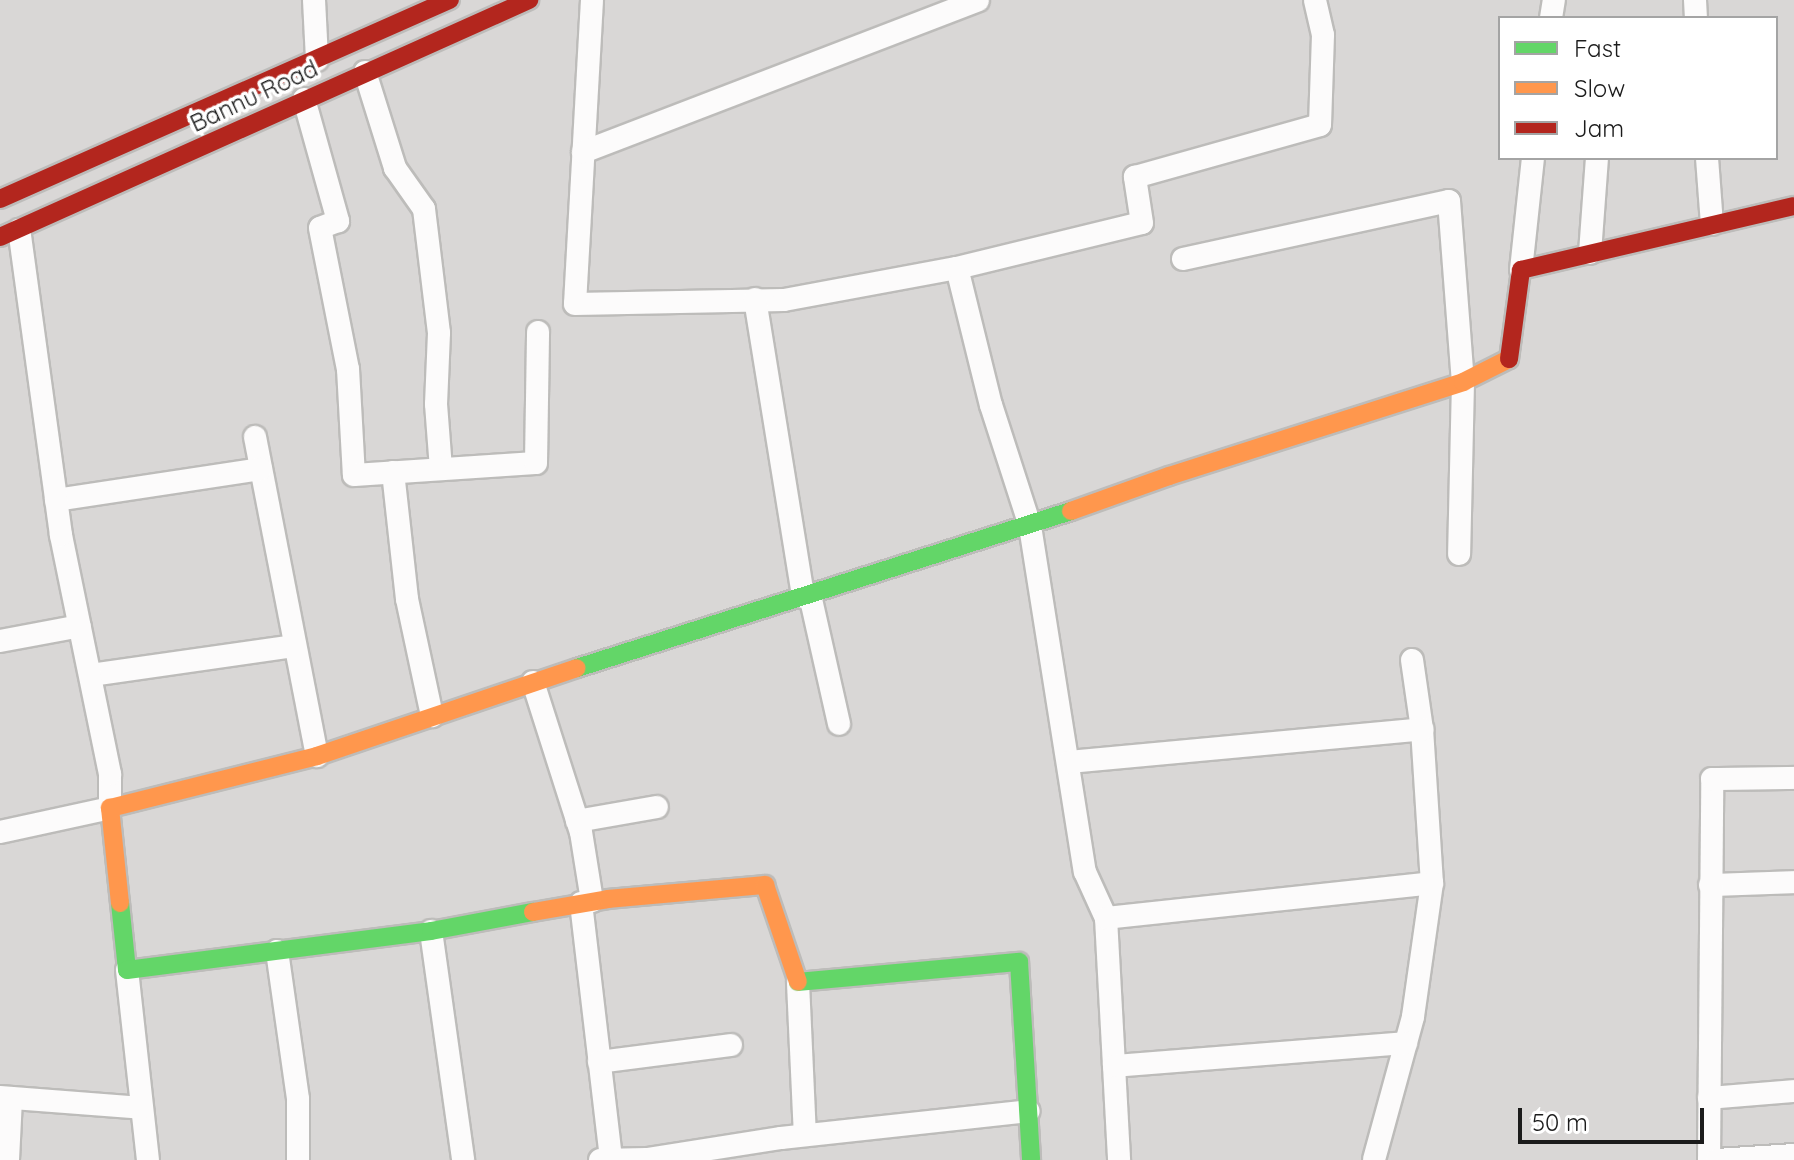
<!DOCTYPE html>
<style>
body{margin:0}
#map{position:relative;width:1794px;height:1160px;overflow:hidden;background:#eae7e4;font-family:Quicksand,sans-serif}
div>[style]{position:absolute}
.residential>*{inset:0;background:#d9d7d6}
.roads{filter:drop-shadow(2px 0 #bdbcba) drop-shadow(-2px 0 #bdbcba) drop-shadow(0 2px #bdbcba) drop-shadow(0 -2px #bdbcba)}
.street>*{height:22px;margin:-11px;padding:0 11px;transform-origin:11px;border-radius:11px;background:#fcfbfb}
.fast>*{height:18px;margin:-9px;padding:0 9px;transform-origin:9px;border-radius:9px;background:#63d668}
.slow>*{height:18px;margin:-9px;padding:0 9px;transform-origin:9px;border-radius:9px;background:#ff974d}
.jam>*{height:18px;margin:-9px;padding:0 9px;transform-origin:9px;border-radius:9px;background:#b3261e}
span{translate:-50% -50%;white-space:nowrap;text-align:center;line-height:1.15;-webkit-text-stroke:7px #fff;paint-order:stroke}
.street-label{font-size:24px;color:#1b1b1b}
.legend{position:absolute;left:1498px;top:16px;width:280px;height:144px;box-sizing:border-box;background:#fff;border:2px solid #a4a4a4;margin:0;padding:10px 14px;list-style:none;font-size:24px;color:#1b1b1b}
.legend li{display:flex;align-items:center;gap:16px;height:40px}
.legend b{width:40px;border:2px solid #a4a4a4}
.scale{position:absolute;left:1518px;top:1108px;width:186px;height:36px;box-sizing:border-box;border:4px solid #1b1b1b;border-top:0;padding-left:10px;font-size:24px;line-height:28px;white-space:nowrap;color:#1b1b1b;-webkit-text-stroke:6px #fff;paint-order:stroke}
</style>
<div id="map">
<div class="residential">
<i style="clip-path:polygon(evenodd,0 0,1794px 0,1794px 1160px,0 1160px,0 0,1500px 18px,1776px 18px,1776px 158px,1500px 158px,1500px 18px)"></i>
</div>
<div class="roads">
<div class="street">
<i style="left:314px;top:0;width:60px;rotate:87.1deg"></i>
<i style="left:592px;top:0;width:304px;rotate:93.2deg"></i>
<i style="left:575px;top:304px;width:209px;rotate:-1.1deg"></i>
<i style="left:784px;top:300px;width:176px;rotate:-10.5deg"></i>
<i style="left:957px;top:268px;width:141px;rotate:76.1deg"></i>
<i style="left:991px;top:405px;width:127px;rotate:72.1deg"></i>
<i style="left:1030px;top:526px;width:350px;rotate:81deg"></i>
<i style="left:1085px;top:872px;width:51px;rotate:65.5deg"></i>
<i style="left:1106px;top:918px;width:242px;rotate:86.9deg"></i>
<i style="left:1695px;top:0;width:18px;rotate:87deg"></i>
<i style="left:1551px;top:18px;width:18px;rotate:-81deg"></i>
<i style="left:365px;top:72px;width:101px;rotate:72.6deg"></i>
<i style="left:395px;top:168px;width:50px;rotate:54.7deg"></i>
<i style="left:424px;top:209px;width:125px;rotate:83.1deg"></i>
<i style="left:439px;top:333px;width:71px;rotate:92.4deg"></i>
<i style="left:436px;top:404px;width:65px;rotate:85.6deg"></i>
<i style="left:304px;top:99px;width:127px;rotate:74.4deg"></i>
<i style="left:338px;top:221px;width:19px;rotate:159deg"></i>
<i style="left:320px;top:228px;width:144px;rotate:78.8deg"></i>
<i style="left:348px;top:369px;width:106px;rotate:86.8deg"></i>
<i style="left:354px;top:475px;width:182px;rotate:-3.8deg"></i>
<i style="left:536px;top:463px;width:131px;rotate:-89.1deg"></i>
<i style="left:583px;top:152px;width:423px;rotate:-21deg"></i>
<i style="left:1707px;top:158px;width:66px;rotate:85.7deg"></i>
<i style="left:1590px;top:253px;width:95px;rotate:-85.8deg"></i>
<i style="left:1183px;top:259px;width:272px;rotate:-12.3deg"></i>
<i style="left:1449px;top:201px;width:182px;rotate:85.6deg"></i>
<i style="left:1463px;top:382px;width:172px;rotate:91.3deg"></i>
<i style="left:957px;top:268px;width:190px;rotate:-13.7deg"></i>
<i style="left:1142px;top:223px;width:47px;rotate:-98.7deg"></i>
<i style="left:1135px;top:177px;width:192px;rotate:-15.7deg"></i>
<i style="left:1320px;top:125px;width:90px;rotate:-88.1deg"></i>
<i style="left:1323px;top:35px;width:36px;rotate:-103deg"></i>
<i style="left:1521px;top:270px;width:113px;rotate:-83.9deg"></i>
<i style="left:755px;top:299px;width:302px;rotate:80.8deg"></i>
<i style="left:255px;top:437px;width:325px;rotate:79deg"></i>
<i style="left:393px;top:472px;width:128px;rotate:83.7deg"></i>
<i style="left:407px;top:599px;width:120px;rotate:77.9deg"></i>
<i style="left:56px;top:500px;width:207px;rotate:-8.6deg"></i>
<i style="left:810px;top:595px;width:132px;rotate:77.3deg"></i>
<i style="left:0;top:641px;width:81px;rotate:-10.6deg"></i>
<i style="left:1412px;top:660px;width:70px;rotate:81.8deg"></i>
<i style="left:1422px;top:729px;width:154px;rotate:86.3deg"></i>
<i style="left:91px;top:675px;width:206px;rotate:-8.1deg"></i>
<i style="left:533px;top:682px;width:157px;rotate:72.3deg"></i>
<i style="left:581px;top:832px;width:70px;rotate:80.9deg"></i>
<i style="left:1069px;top:762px;width:355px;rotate:-5.3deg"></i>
<i style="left:577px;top:821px;width:81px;rotate:-9.9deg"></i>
<i style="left:0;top:832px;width:113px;rotate:-12.3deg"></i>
<i style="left:110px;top:808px;width:34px;rotate:-90deg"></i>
<i style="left:110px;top:774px;width:244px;rotate:-101.6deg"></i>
<i style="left:61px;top:535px;width:308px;rotate:-97.8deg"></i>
<i style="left:1710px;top:885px;width:84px;rotate:-2deg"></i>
<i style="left:581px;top:903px;width:259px;rotate:83.3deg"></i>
<i style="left:1106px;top:918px;width:328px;rotate:-6.1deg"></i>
<i style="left:1432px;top:883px;width:135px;rotate:98.1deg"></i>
<i style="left:1413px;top:1017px;width:148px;rotate:105.3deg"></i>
<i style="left:431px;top:931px;width:231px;rotate:82deg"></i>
<i style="left:277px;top:951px;width:149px;rotate:81.9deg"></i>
<i style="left:298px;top:1099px;width:61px;rotate:90deg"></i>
<i style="left:127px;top:970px;width:191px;rotate:83.7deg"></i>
<i style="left:798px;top:983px;width:152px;rotate:87.4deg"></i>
<i style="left:599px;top:1062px;width:133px;rotate:-7.3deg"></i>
<i style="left:1114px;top:1066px;width:293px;rotate:-4.5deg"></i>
<i style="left:0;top:1097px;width:142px;rotate:4.4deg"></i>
<i style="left:1709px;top:1098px;width:85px;rotate:-4.7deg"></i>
<i style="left:8px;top:1160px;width:62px;rotate:-87.2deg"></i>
<i style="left:600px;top:1160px;width:47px;rotate:-1.2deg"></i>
<i style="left:647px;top:1159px;width:136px;rotate:-8.9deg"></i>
<i style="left:781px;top:1138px;width:249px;rotate:-6.2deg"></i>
<i style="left:1709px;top:1160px;width:381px;rotate:-89.5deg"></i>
<i style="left:1712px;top:779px;width:82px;rotate:-0.7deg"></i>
<i style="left:1717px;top:1160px;width:77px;rotate:-3.7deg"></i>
</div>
<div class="fast">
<i style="left:577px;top:668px;width:518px;rotate:-17.63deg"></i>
<i style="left:120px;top:903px;width:67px;rotate:84deg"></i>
<i style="left:127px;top:970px;width:306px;rotate:-7.3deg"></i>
<i style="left:431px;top:931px;width:104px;rotate:-10.6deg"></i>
<i style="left:798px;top:982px;width:222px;rotate:-5.2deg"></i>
<i style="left:1019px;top:962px;width:198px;rotate:86.5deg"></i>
</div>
<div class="slow">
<i style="left:1071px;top:511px;width:104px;rotate:-19.7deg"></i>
<i style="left:1169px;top:476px;width:309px;rotate:-17.7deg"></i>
<i style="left:1463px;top:382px;width:51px;rotate:-26.6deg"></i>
<i style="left:120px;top:903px;width:96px;rotate:-96deg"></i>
<i style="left:110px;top:808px;width:213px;rotate:-14.1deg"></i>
<i style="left:317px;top:756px;width:274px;rotate:-18.7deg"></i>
<i style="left:533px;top:912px;width:76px;rotate:-9.8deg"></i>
<i style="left:608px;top:899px;width:158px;rotate:-5.1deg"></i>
<i style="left:765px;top:885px;width:102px;rotate:71.2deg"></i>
</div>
<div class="jam">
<i style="left:0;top:199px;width:492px;rotate:-23.9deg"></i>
<i style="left:0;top:237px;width:580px;rotate:-24.13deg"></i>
<i style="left:1509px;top:359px;width:90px;rotate:-82.3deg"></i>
<i style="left:1521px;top:270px;width:280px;rotate:-13.2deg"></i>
</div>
</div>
<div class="street-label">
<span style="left:254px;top:96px;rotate:-25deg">Bannu Road</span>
</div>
<ul class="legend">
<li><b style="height:10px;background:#63d668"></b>Fast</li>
<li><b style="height:10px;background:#ff974d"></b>Slow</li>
<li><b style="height:10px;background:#b3261e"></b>Jam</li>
</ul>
<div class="scale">50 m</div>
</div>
